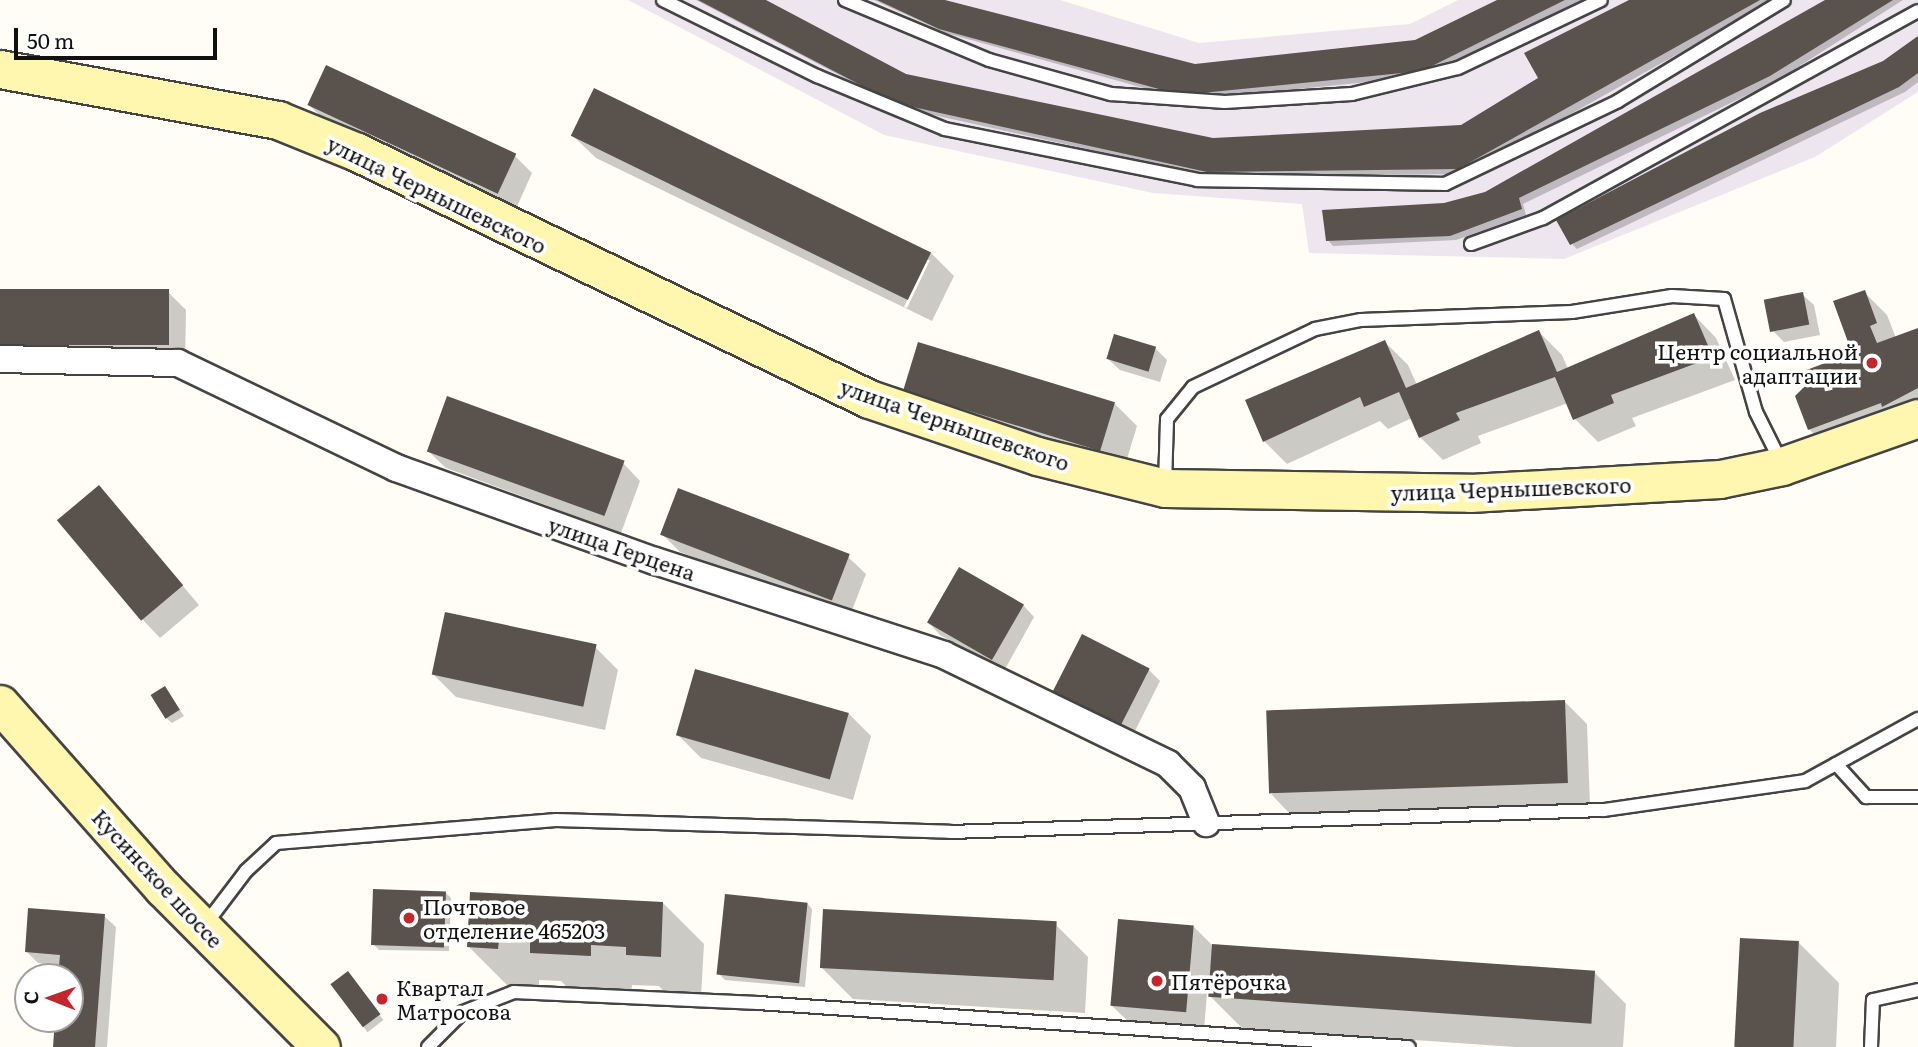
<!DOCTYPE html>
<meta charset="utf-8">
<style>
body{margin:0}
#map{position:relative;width:1918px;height:1047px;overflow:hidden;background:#fffdf5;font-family:Literata,serif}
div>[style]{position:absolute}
.industrial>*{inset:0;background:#eee6ef}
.shadow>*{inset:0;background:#0003;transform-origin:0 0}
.building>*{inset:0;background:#5a524d;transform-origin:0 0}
.roads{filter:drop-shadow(2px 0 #444) drop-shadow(-2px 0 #444) drop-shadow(0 2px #444) drop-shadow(0 -2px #444)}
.service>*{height:12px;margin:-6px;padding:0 6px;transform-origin:6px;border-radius:6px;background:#fff}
.minor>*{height:26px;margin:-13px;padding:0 13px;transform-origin:13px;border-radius:13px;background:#fff}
.secondary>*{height:37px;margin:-18.5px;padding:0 18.5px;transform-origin:18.5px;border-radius:18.5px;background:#fff6b0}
.dots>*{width:19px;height:19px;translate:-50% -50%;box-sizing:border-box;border:4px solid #fff;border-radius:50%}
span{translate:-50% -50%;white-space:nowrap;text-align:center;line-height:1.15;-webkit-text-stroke:7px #fff;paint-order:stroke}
.street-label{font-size:21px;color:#111}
.poi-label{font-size:21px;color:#111}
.right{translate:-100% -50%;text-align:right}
.left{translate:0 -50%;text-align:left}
.north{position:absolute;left:14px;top:963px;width:70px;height:70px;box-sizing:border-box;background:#fff;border:2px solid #a0a0a0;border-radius:50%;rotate:271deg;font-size:19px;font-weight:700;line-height:28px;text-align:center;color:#111}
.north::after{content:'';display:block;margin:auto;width:24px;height:32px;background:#c4262e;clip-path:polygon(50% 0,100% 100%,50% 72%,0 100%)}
.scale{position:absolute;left:14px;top:28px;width:203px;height:32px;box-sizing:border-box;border:4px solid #111;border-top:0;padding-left:9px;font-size:21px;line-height:24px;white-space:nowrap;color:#111;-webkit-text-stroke:5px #fff;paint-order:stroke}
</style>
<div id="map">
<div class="industrial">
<i style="clip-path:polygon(628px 0,1060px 0,1199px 43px,1410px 24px,1458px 0,1918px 0,1918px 92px,1815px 157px,1564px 259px,1309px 253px,1302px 204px,1153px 193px,884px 135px)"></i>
</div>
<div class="shadow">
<i style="clip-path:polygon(696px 0,762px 0,906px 75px,1213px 140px,1462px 127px,1540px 79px,1633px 0,1774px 0,1464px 174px,1213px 177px,902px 108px)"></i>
<i style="clip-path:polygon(874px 0,941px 0,1195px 65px,1415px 42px,1501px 0,1581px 0,1428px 76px,1187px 100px,946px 33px)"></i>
<i style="clip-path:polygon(1828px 0,1903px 0,1776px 81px,1523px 204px,1526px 215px,1456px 240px,1333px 246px,1328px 240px,1486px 193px)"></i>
<i style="clip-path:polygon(1918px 38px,1918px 82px,1905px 92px,1577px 249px,1572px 244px,1884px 63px)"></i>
<i style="clip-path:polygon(evenodd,595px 90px,931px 253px,954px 276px,932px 321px,596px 158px,573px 136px,595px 90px,926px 260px,930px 260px,907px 308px,904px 307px,926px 260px)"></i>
<i style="clip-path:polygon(309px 105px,515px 156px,532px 173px,515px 211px,327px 122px)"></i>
<i style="clip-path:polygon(0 291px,168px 292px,186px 310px,185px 364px,0 361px)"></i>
<i style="clip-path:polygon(1864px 292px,1887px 315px,1896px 338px,1918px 330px,1918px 425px,1832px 452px,1809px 429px,1855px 354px)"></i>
<i style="clip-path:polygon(1802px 294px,1814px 305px,1820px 335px,1784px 342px,1772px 330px)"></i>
<i style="clip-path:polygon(1694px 315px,1716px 338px,1735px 380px,1632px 418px,1636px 426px,1598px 442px,1575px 419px,1568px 403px,1478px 436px,1481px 443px,1443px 460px,1420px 437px,1412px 418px,1388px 429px,1380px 421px,1287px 464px,1264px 441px,1385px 342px,1408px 365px,1417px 385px,1539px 332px,1562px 355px,1568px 369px)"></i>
<i style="clip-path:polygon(1155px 348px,1167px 360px,1160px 382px,1120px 370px,1108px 359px)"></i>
<i style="clip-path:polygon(905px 390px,1114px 403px,1137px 426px,1123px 472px,928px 413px)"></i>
<i style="clip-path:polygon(428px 451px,623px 463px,640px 481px,621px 533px,446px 468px)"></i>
<i style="clip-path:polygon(99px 487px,199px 605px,160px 638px,143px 620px)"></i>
<i style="clip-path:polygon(679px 491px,848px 557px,866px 574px,849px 618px,680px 552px,662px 534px)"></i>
<i style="clip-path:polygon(1023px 605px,1034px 617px,1004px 671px,940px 635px,929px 623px)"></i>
<i style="clip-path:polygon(595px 647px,618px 670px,605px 730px,456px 697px,433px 674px)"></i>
<i style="clip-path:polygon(1148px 669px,1160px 681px,1132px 737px,1066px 704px)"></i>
<i style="clip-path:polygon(165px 688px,184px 716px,172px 723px,166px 718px)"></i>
<i style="clip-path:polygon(1564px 701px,1587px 724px,1590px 806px,1293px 817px,1271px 794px)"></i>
<i style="clip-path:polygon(848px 713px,871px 736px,853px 800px,701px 758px,678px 735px)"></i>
<i style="clip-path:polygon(445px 892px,451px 898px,449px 951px,379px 950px,373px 944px)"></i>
<i style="clip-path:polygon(472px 894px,663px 903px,704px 944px,701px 997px,668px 996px,659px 986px,632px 985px,631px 996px,573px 993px,561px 981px,539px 980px,539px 989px,510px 988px,469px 947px)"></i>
<i style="clip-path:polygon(807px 903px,812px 909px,805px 987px,725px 980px,720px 975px)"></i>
<i style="clip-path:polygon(104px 916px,116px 927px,107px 1047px,55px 1047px,57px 1019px,70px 1019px,70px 977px,60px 977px,61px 965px,38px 963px,27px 952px)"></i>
<i style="clip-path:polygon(1056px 925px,1088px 957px,1085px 1013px,853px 999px,821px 967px)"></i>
<i style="clip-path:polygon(1194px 927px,1212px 945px,1594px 972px,1626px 1004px,1623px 1047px,1515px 1047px,1242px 1028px,1207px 993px,1204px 1030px,1130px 1023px,1112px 1006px)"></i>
<i style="clip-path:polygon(1798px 942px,1839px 983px,1836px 1047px,1736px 1047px)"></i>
<i style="left:348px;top:973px;width:59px;height:20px;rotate:53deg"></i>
</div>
<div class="building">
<i style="clip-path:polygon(698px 0,766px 0,906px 74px,1213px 138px,1461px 125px,1538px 78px,1524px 53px,1629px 0,1760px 0,1458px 169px,1207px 172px,895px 103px)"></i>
<i style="clip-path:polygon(877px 0,945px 0,1195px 64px,1415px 40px,1497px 0,1565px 0,1422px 71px,1181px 95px,939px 29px)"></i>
<i style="clip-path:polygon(1825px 0,1893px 0,1770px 76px,1519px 198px,1522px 209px,1450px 236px,1326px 241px,1322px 210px,1444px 203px,1485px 192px)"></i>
<i style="clip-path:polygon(1918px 36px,1918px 73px,1899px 87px,1570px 245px,1556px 220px,1760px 113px,1883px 61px)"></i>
<i style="left:326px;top:65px;width:210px;height:44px;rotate:25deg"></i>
<i style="left:594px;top:88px;width:375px;height:53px;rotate:26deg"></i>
<i style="left:0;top:289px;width:169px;height:56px"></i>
<i style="clip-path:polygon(1865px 290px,1877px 323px,1870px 326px,1877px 343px,1918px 328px,1918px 388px,1882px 407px,1881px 403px,1808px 430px,1795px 396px,1806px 385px,1801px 372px,1852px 353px,1833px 301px)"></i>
<i style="left:1803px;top:292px;width:33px;height:40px;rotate:79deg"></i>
<i style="clip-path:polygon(1694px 313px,1713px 357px,1611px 395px,1614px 403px,1573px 420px,1555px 377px,1456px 413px,1460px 420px,1419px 438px,1399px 392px,1364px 407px,1360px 397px,1263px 442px,1245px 400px,1385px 340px,1406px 388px,1539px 330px,1557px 372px)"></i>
<i style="left:1114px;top:334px;width:44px;height:26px;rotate:17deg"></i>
<i style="left:918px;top:342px;width:206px;height:51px;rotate:17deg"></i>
<i style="left:447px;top:396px;width:189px;height:59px;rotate:20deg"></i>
<i style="left:99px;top:485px;width:131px;height:55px;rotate:50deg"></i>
<i style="left:678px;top:488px;width:184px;height:50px;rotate:21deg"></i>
<i style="left:959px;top:567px;width:75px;height:64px;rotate:30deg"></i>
<i style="left:445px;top:612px;width:155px;height:64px;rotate:12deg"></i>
<i style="left:1082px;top:634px;width:76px;height:66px;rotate:27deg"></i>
<i style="left:695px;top:669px;width:160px;height:69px;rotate:16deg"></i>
<i style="left:165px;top:686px;width:28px;height:17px;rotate:58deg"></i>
<i style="left:1565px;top:700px;width:83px;height:299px;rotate:88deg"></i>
<i style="left:373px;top:889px;width:73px;height:56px;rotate:2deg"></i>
<i style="clip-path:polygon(470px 892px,663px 902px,661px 957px,626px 955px,626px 947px,591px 945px,591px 956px,530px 953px,530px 942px,499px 940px,498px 949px,467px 947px)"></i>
<i style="left:725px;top:894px;width:83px;height:81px;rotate:6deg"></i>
<i style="clip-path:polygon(28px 908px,105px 914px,95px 1047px,53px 1047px,55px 1019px,70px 1019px,70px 977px,58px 977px,60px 955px,25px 952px)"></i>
<i style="left:823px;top:909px;width:234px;height:59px;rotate:3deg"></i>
<i style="left:1118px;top:919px;width:76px;height:87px;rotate:5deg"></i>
<i style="left:1740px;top:938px;width:59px;height:109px;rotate:3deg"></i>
<i style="left:1212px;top:944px;width:384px;height:53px;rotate:4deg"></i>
<i style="left:348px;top:971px;width:54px;height:22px;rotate:53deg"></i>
</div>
<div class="roads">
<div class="service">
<i style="left:663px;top:0;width:172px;rotate:26.3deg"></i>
<i style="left:817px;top:76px;width:139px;rotate:22.5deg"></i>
<i style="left:945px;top:129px;width:257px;rotate:11.4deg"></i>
<i style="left:1197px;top:180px;width:248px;rotate:0.9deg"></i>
<i style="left:1445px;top:184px;width:192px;rotate:-25.6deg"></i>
<i style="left:1618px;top:101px;width:194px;rotate:-31.3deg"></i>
<i style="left:845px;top:0;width:156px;rotate:22.6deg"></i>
<i style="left:989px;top:60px;width:127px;rotate:15.6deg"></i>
<i style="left:1111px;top:94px;width:114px;rotate:4deg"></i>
<i style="left:1225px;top:102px;width:127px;rotate:-3.6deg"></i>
<i style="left:1352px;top:94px;width:109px;rotate:-13.8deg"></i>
<i style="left:1458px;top:68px;width:158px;rotate:-25.4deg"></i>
<i style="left:1471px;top:244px;width:77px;rotate:-19.9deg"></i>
<i style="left:1543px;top:218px;width:428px;rotate:-28.9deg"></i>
<i style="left:1165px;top:484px;width:65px;rotate:-88.2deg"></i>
<i style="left:1167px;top:419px;width:41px;rotate:-50.9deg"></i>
<i style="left:1193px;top:387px;width:135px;rotate:-25.4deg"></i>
<i style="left:1315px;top:329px;width:47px;rotate:-11.1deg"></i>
<i style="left:1361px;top:320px;width:211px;rotate:-2.2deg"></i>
<i style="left:1572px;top:312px;width:101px;rotate:-9.1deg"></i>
<i style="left:1672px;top:296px;width:52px;rotate:3.3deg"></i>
<i style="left:1724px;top:299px;width:117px;rotate:74.2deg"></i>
<i style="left:1756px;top:412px;width:58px;rotate:63.4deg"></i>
<i style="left:1836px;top:764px;width:45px;rotate:47.7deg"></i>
<i style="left:1866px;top:797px;width:52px"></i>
<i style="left:205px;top:925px;width:68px;rotate:-52.8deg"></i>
<i style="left:246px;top:871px;width:41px;rotate:-43deg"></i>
<i style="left:276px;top:843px;width:281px;rotate:-4.7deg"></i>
<i style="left:556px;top:820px;width:394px;rotate:1.7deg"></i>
<i style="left:950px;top:832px;width:654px;rotate:-1.93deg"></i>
<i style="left:1604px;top:810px;width:203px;rotate:-8.2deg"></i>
<i style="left:1805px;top:781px;width:129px;rotate:-28.8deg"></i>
<i style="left:428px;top:1047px;width:49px;rotate:-45deg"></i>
<i style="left:463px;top:1012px;width:55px;rotate:-21.4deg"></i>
<i style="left:514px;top:992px;width:244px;rotate:2.6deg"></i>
<i style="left:758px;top:1003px;width:652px;rotate:3.87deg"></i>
<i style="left:1871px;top:1047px;width:47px;rotate:-87.6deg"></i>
<i style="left:1873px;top:1000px;width:46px;rotate:-12.5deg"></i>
</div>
<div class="minor">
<i style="left:0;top:359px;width:178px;rotate:1.3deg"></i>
<i style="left:178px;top:363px;width:242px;rotate:25.7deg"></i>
<i style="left:396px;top:468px;width:275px;rotate:19.8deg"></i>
<i style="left:655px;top:561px;width:304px;rotate:18deg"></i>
<i style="left:944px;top:655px;width:249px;rotate:25.9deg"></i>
<i style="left:1168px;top:764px;width:34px;rotate:45deg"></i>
<i style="left:1192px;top:788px;width:38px;rotate:68deg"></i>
</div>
<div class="secondary">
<i style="left:0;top:69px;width:283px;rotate:10.4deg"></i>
<i style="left:278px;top:120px;width:85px;rotate:22.1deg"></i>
<i style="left:357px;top:152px;width:568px;rotate:25.75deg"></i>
<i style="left:869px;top:399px;width:177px;rotate:18.7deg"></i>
<i style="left:1037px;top:456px;width:132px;rotate:14deg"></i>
<i style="left:1165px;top:488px;width:305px;rotate:0.9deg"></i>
<i style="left:1470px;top:493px;width:250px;rotate:-3.2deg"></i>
<i style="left:1720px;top:479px;width:63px;rotate:-11.8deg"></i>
<i style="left:1782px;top:466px;width:144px;rotate:-19.4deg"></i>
<i style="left:0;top:704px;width:246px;rotate:48.5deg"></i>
<i style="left:163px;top:888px;width:224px;rotate:45.2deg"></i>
</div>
</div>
<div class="dots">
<i style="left:1872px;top:363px;background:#c4262e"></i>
<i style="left:409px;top:918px;background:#c4262e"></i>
<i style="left:1157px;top:981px;background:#c4262e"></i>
<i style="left:382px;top:999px;background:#c4262e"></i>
</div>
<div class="street-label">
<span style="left:437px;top:194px;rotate:26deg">улица Чернышевского</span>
<span style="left:955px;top:424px;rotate:19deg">улица Чернышевского</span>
<span style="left:1511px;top:488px;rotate:-2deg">улица Чернышевского</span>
<span style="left:622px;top:548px;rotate:19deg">улица Герцена</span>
<span style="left:158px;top:878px;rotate:47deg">Кусинское шоссе</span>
</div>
<div class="poi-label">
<span class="right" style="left:1858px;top:363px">Центр социальной<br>адаптации</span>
<span class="left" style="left:423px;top:918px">Почтовое<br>отделение 465203</span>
<span class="left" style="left:1171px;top:981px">Пятёрочка</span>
<span class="left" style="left:396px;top:999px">Квартал<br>Матросова</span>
</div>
<div class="north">С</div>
<div class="scale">50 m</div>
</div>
